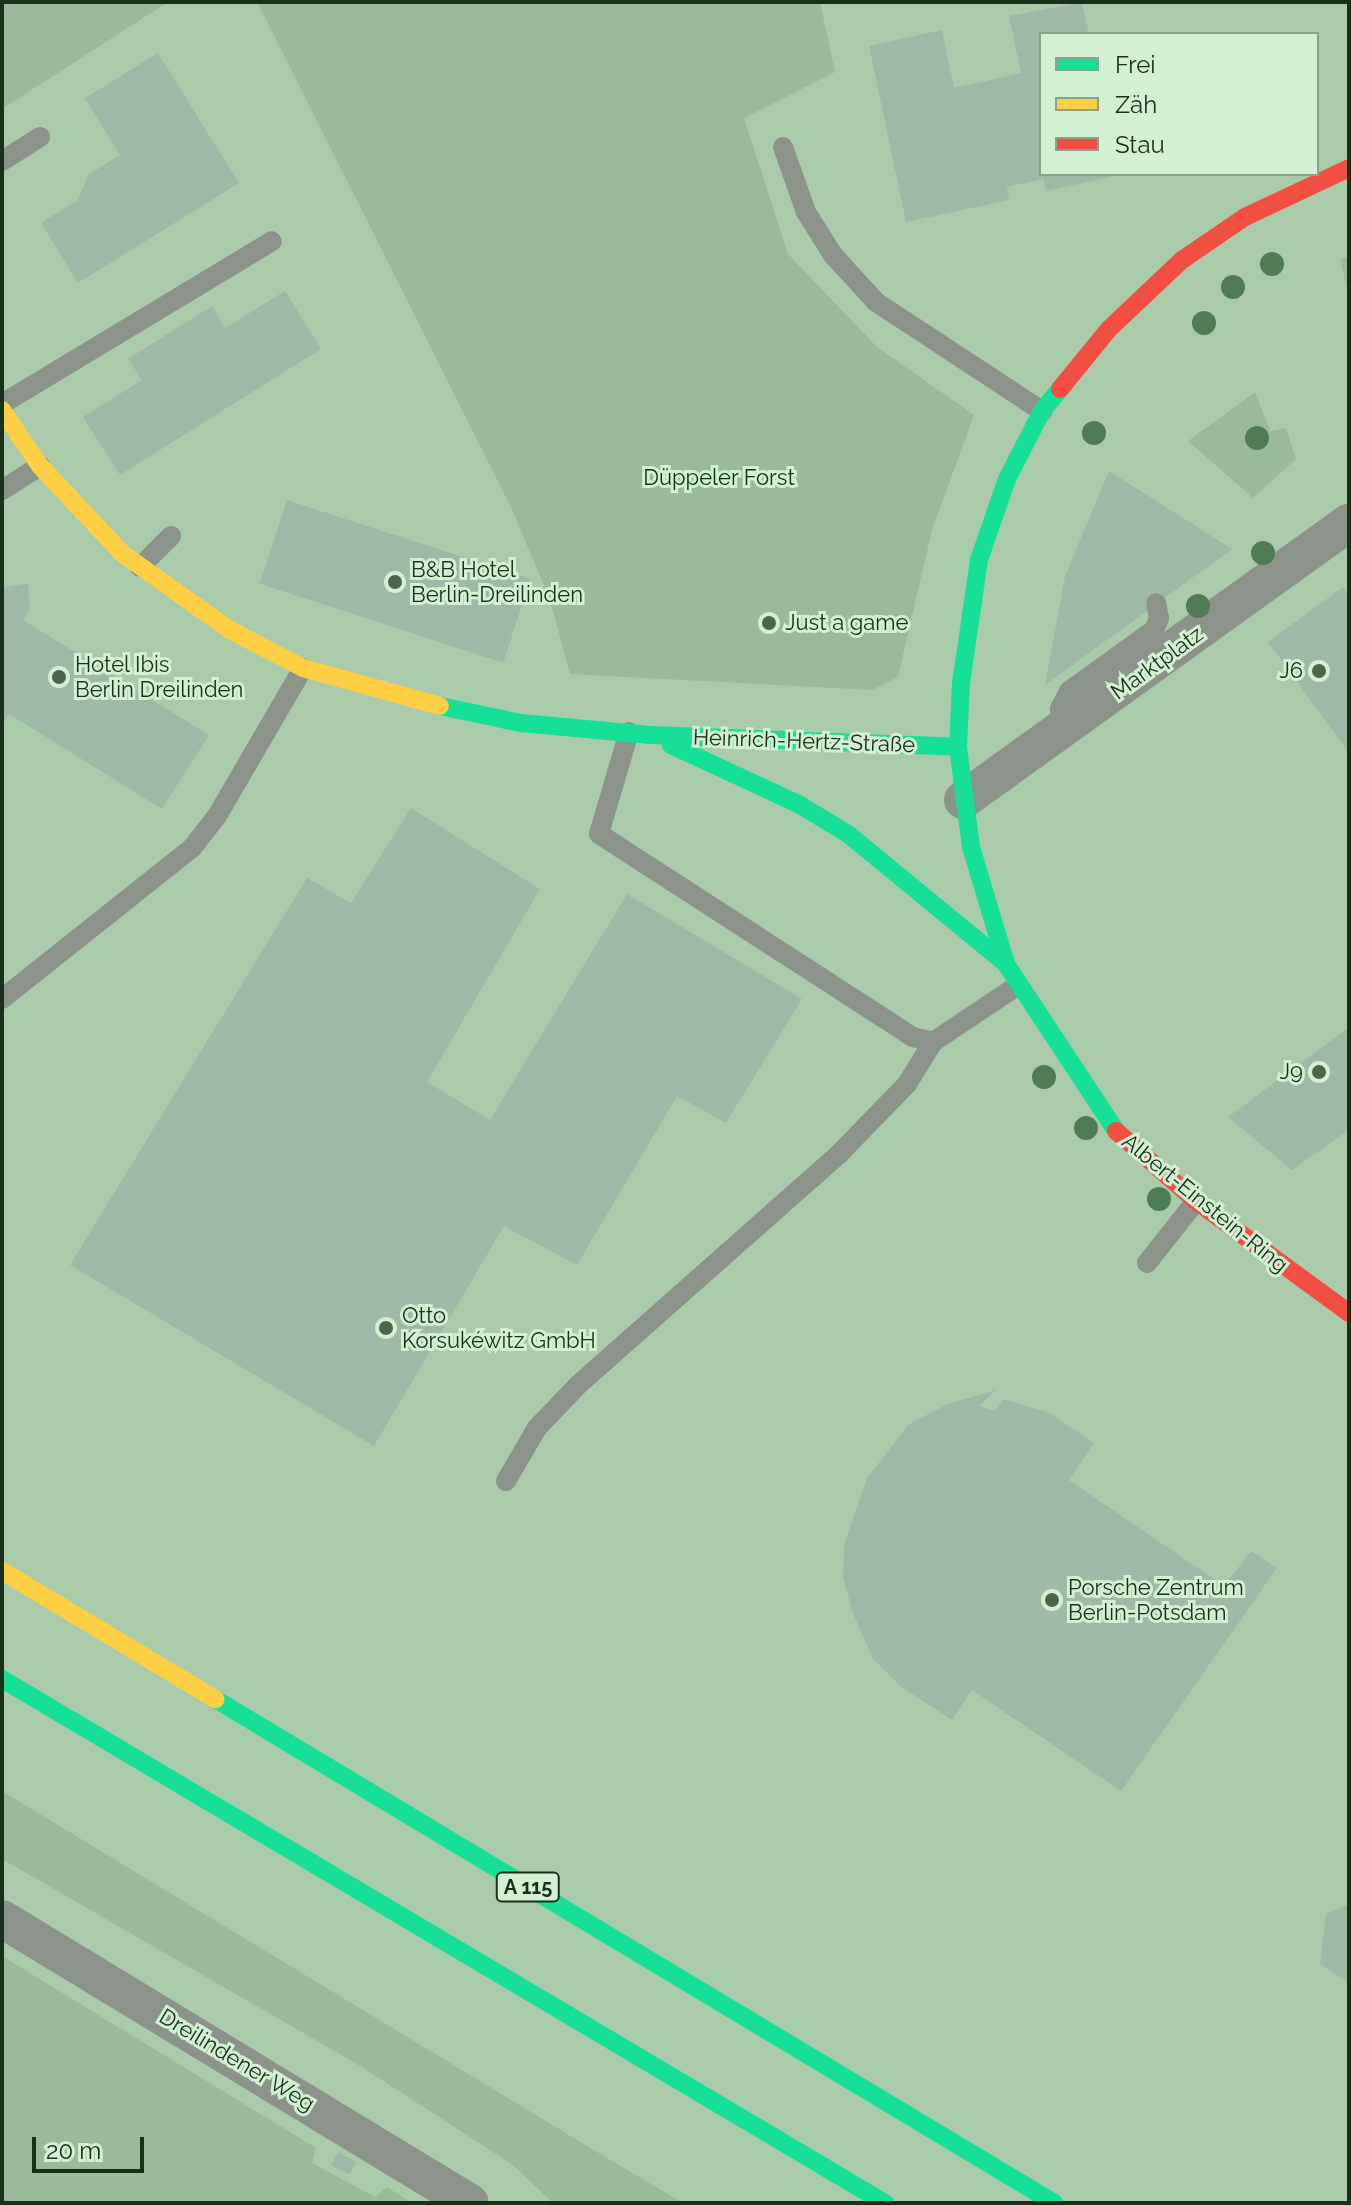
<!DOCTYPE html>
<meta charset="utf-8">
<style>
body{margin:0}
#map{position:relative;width:1351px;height:2205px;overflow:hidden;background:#aacbaa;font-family:Raleway,sans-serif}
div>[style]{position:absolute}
.green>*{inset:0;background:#9abb9a}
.building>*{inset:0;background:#9ebaa6;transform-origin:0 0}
.lane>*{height:20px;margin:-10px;padding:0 10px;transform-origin:10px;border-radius:10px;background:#8b938b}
.street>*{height:38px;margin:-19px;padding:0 19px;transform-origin:19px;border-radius:19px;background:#8b938b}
.fast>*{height:18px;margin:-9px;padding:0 9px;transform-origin:9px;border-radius:9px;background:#16e098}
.slow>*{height:18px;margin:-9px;padding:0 9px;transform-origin:9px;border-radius:9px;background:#ffcf43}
.jam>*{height:18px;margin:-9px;padding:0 9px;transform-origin:9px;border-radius:9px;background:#f24e42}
.trees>*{width:24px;height:24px;margin:-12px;border-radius:50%;background:#4f7c54}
.dots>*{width:22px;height:22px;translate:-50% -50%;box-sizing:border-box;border:4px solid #d3f0d2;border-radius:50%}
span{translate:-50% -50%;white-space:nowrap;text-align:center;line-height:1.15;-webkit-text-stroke:6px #d3f0d2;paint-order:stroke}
.shield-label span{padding:2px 6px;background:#d3f0d2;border:2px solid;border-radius:6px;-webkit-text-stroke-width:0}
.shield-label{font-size:20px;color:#19301a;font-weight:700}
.park-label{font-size:22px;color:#053b0d}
.poi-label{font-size:22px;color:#19301a}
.left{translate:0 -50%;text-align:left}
.right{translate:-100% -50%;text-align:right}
.street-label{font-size:22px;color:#19301a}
.frame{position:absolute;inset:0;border:4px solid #19301a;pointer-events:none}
.legend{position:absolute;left:1039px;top:32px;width:280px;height:144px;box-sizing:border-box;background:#d3f0d2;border:2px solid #89a388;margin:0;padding:10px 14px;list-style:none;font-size:24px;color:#19301a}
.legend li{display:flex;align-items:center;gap:16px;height:40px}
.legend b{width:40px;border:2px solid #89a388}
.scale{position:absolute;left:32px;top:2137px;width:112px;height:36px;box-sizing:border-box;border:4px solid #19301a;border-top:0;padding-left:10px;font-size:24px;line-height:28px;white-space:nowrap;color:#19301a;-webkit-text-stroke:6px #d3f0d2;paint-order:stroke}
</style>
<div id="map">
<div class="green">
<i style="clip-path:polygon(2px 2px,168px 2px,2px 109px)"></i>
<i style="clip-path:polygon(257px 2px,820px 2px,835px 72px,744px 118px,788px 254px,877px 347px,974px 415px,932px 530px,898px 677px,872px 690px,570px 674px,550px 600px,511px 507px)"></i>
<i style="clip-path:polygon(1255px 392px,1270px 431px,1286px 428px,1296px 459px,1253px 498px,1188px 441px)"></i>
<i style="clip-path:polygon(2px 1791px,582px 2143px,683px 2203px,553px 2203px,513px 2165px,357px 2064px,2px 1859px)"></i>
<i style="clip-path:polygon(2px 1956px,316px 2148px,312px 2163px,375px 2197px,387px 2187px,412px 2203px,2px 2203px)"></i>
</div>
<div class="building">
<i style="clip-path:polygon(1082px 2px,1089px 34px,1041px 34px,1041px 174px,1119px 175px,1046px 191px,1043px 179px,1007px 187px,1009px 200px,906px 222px,869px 46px,942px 30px,954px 88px,1021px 73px,1009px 16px)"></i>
<i style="clip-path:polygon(158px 53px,239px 183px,78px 283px,41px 223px,78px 200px,88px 175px,120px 155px,85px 98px)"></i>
<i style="clip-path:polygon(1349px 256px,1349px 291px,1348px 291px,1340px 260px)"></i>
<i style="clip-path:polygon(285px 291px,321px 349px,120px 475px,83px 417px,142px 380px,128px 359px,212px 306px,225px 328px)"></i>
<i style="clip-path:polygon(1109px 471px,1232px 549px,1045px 685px,1065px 576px)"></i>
<i style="left:287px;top:500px;width:256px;height:88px;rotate:18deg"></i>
<i style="clip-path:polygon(28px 583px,30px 609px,23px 620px,209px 735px,162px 809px,9px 714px,2px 726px,2px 588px)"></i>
<i style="clip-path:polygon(1343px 587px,1349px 595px,1349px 753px,1268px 642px)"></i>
<i style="clip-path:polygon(411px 808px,540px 889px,427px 1082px,490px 1120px,627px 894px,802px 999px,726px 1123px,677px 1096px,577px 1265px,504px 1226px,374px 1446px,70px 1265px,307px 878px,351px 903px)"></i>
<i style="clip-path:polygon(1349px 1027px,1349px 1130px,1292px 1170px,1228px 1117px)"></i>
<i style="clip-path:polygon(996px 1390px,980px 1406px,995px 1411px,1003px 1399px,1050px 1413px,1094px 1443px,1069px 1480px,1224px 1586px,1251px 1551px,1277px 1568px,1121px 1791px,972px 1690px,952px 1720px,900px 1686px,873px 1659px,853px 1613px,843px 1578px,844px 1545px,867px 1478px,909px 1424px,948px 1404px)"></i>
<i style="clip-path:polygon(1349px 1904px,1349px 1983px,1320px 1964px,1326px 1914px)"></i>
<i style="left:338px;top:2152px;width:21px;height:15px;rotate:28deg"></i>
</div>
<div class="lane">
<i style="left:783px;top:147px;width:69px;rotate:70.5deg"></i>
<i style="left:806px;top:212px;width:51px;rotate:57.9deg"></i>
<i style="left:833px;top:255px;width:64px;rotate:47.5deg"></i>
<i style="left:876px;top:302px;width:199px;rotate:33.3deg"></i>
<i style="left:2px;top:161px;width:45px;rotate:-32.3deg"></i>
<i style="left:2px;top:404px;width:315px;rotate:-31.1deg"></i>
<i style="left:2px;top:490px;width:45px;rotate:-32.3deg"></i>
<i style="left:140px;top:567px;width:44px;rotate:-45deg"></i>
<i style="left:1066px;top:729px;width:21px;rotate:-107deg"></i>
<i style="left:1060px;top:709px;width:20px;rotate:-63deg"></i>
<i style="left:1069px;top:691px;width:105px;rotate:-35.7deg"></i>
<i style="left:1154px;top:630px;width:13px;rotate:-67deg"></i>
<i style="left:1159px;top:618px;width:15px;rotate:-101deg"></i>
<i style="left:629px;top:732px;width:106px;rotate:106.4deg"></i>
<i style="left:599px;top:834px;width:374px;rotate:32.9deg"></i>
<i style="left:913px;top:1037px;width:21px;rotate:14deg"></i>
<i style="left:2px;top:999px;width:243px;rotate:-38.5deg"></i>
<i style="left:192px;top:848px;width:41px;rotate:-52deg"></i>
<i style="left:217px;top:816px;width:171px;rotate:-59.8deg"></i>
<i style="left:1147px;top:1263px;width:79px;rotate:-51.7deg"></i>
<i style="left:506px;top:1481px;width:61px;rotate:-59.7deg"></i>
<i style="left:537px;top:1428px;width:59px;rotate:-46.4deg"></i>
<i style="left:578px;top:1385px;width:349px;rotate:-41.5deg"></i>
<i style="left:839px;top:1154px;width:98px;rotate:-45.8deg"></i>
<i style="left:907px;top:1084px;width:49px;rotate:-58.2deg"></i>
<i style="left:933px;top:1042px;width:102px;rotate:-33.8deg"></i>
</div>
<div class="street">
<i style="left:963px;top:800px;width:475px;rotate:-35.7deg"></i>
<i style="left:2px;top:1919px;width:547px;rotate:31.25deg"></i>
</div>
<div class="fast">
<i style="left:1060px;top:389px;width:28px;rotate:129deg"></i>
<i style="left:1042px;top:411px;width:76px;rotate:117.2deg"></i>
<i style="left:1007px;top:479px;width:86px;rotate:109.1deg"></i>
<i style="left:979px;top:560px;width:124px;rotate:98.3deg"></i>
<i style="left:961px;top:683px;width:64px;rotate:92.7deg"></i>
<i style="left:958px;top:747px;width:101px;rotate:82.6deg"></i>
<i style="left:971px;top:847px;width:122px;rotate:73.3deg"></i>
<i style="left:1006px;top:964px;width:200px;rotate:56.6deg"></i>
<i style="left:440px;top:706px;width:83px;rotate:11.9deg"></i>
<i style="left:521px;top:723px;width:130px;rotate:5.3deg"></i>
<i style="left:650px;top:735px;width:308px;rotate:2.2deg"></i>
<i style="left:671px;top:745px;width:142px;rotate:24.9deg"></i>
<i style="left:800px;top:805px;width:56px;rotate:31.1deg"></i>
<i style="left:848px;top:834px;width:205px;rotate:39.4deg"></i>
<i style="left:2px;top:1679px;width:1027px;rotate:30.69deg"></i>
<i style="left:215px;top:1699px;width:979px;rotate:30.99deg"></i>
</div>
<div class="slow">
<i style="left:2px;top:410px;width:68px;rotate:55.8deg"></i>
<i style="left:40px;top:466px;width:121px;rotate:46.7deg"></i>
<i style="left:123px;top:554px;width:131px;rotate:35.4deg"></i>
<i style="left:230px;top:630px;width:82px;rotate:27.5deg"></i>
<i style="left:303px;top:668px;width:142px;rotate:15.5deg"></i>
<i style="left:2px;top:1571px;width:249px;rotate:31deg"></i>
</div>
<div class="jam">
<i style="left:1060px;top:389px;width:77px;rotate:-50.8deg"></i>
<i style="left:1109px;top:329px;width:100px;rotate:-43.4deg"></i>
<i style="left:1182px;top:260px;width:76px;rotate:-34.3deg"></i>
<i style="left:1245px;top:217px;width:115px;rotate:-25.2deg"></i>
<i style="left:1116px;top:1131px;width:106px;rotate:41.2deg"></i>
<i style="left:1196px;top:1201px;width:190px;rotate:36.2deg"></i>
</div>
<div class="trees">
<i style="left:1272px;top:264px"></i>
<i style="left:1233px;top:287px"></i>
<i style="left:1204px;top:323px"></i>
<i style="left:1094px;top:433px"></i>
<i style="left:1257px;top:438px"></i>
<i style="left:1263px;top:553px"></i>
<i style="left:1198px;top:606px"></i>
<i style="left:1044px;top:1077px"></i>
<i style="left:1086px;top:1128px"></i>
<i style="left:1159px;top:1199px"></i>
</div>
<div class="dots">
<i style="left:395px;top:582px;background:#4c664c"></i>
<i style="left:769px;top:623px;background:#4c664c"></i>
<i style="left:1319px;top:671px;background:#4c664c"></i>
<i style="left:59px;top:677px;background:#4c664c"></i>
<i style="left:1319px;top:1072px;background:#4c664c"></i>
<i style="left:386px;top:1328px;background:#4c664c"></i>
<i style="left:1052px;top:1600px;background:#4c664c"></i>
</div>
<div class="shield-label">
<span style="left:528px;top:1887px">A 115</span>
</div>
<div class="park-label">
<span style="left:719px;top:478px">Düppeler Forst</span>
</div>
<div class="poi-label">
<span class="left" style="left:411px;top:582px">B&amp;B Hotel<br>Berlin-Dreilinden</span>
<span class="left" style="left:785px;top:623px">Just a game</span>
<span class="left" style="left:75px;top:677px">Hotel Ibis<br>Berlin Dreilinden</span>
<span class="right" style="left:1303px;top:671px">J6</span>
<span class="right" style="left:1303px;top:1072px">J9</span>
<span class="left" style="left:402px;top:1328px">Otto<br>Korsukéwitz GmbH</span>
<span class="left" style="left:1068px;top:1600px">Porsche Zentrum<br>Berlin-Potsdam</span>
</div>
<div class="street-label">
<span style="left:1157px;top:663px;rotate:-36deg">Marktplatz</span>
<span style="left:804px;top:741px;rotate:2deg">Heinrich-Hertz-Straße</span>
<span style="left:1205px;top:1203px;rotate:39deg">Albert-Einstein-Ring</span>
<span style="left:237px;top:2060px;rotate:31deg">Dreilindener Weg</span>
</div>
<div class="frame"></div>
<ul class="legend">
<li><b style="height:10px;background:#16e098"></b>Frei</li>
<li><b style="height:10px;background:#ffcf43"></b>Zäh</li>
<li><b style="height:10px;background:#f24e42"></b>Stau</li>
</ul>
<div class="scale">20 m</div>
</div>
